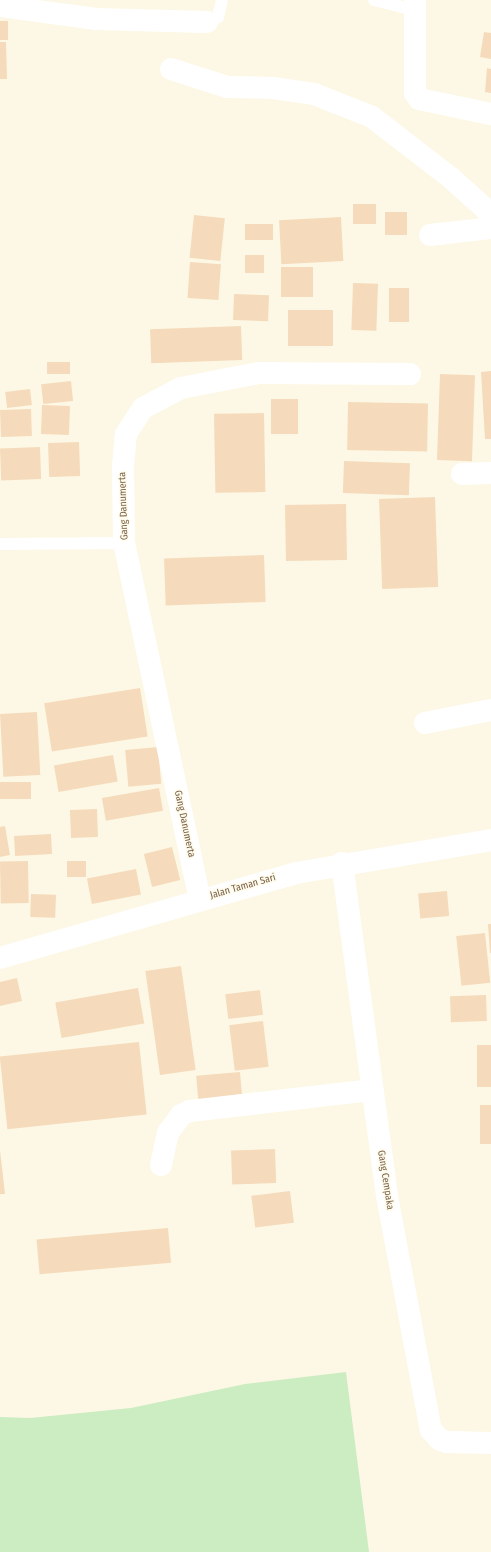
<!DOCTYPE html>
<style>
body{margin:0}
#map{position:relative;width:491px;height:1552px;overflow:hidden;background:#fdf8e5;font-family:"Fira Sans Condensed",sans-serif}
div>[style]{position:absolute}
.green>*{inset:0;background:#ccecc2}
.building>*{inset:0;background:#f5dbbb;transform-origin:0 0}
.service>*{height:12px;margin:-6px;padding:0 6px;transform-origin:6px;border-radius:6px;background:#fff}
.minor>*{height:22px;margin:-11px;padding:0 11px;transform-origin:11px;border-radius:11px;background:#fff}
span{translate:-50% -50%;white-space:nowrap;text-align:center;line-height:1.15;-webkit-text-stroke:3px #fffbec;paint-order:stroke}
.street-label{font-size:10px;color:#786148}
</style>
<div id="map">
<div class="green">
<i style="clip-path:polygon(346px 1372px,369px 1552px,0 1552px,0 1417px,30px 1418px,131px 1408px,245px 1384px)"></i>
</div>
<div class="building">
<i style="left:0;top:21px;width:8px;height:19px"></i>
<i style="clip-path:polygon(484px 32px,491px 33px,491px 59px,480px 57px)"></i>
<i style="clip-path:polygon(0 42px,6px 42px,7px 79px,0 79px)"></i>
<i style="clip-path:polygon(487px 68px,491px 69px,491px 93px,485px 92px)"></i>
<i style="left:353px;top:204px;width:23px;height:20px"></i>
<i style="left:385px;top:212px;width:22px;height:23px"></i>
<i style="left:194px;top:215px;width:31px;height:43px;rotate:6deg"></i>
<i style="left:341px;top:217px;width:44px;height:62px;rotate:87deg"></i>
<i style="left:273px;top:224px;width:16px;height:28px;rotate:90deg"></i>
<i style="left:245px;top:255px;width:19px;height:18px"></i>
<i style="left:190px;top:262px;width:31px;height:36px;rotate:4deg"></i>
<i style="left:281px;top:267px;width:32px;height:30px"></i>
<i style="left:353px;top:283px;width:25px;height:47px;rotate:2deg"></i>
<i style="left:389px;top:288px;width:20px;height:34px"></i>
<i style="left:234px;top:294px;width:35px;height:26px;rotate:2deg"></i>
<i style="left:288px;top:310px;width:45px;height:36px"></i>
<i style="left:241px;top:326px;width:34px;height:91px;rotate:88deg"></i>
<i style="left:70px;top:362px;width:12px;height:23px;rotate:90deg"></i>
<i style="clip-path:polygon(491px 371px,491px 439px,485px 439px,481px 372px)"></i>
<i style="left:440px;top:374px;width:35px;height:86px;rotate:2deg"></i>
<i style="left:71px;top:381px;width:20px;height:30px;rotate:84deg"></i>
<i style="left:30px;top:389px;width:16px;height:25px;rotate:83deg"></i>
<i style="left:271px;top:399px;width:27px;height:35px"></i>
<i style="left:348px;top:402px;width:80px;height:48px;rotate:1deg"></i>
<i style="left:42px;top:405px;width:28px;height:29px;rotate:2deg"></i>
<i style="left:31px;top:409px;width:27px;height:31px;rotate:88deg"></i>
<i style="left:264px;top:413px;width:79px;height:50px;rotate:89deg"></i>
<i style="left:79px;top:442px;width:34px;height:31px;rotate:88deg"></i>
<i style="left:40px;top:447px;width:32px;height:40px;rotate:88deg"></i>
<i style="left:344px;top:461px;width:66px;height:32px;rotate:2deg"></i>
<i style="left:435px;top:497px;width:90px;height:56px;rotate:88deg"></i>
<i style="left:346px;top:504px;width:56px;height:61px;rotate:89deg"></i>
<i style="left:264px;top:555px;width:47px;height:100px;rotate:88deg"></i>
<i style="left:140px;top:688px;width:49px;height:97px;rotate:81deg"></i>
<i style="left:37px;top:712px;width:63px;height:37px;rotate:87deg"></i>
<i style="left:158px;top:747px;width:37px;height:33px;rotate:85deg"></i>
<i style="left:113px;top:755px;width:27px;height:60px;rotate:80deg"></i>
<i style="left:31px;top:782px;width:17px;height:31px;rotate:90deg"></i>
<i style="left:159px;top:788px;width:23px;height:58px;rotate:80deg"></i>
<i style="left:97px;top:809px;width:28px;height:27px;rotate:88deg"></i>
<i style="clip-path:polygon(5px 826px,10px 855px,0 857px,0 827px)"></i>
<i style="left:51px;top:834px;width:20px;height:37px;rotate:87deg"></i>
<i style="left:172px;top:847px;width:34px;height:29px;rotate:76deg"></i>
<i style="left:28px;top:861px;width:42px;height:28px;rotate:89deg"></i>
<i style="left:67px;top:861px;width:19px;height:16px"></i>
<i style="left:136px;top:869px;width:26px;height:50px;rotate:79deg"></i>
<i style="left:447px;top:891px;width:25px;height:29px;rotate:85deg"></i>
<i style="left:31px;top:894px;width:25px;height:23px;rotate:2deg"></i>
<i style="clip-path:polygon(488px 924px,491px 924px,491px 953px,490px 953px)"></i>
<i style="left:485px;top:933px;width:50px;height:29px;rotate:84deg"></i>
<i style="left:181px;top:966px;width:105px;height:36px;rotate:82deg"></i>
<i style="clip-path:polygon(17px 978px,22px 1001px,0 1006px,0 982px)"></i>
<i style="left:138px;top:988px;width:36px;height:84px;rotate:80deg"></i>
<i style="left:260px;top:990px;width:25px;height:35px;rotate:83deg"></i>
<i style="left:486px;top:995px;width:26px;height:36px;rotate:88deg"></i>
<i style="left:263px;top:1021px;width:46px;height:34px;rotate:83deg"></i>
<i style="left:139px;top:1042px;width:73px;height:140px;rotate:84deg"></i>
<i style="left:491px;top:1045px;width:42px;height:14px;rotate:90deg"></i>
<i style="left:240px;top:1072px;width:25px;height:44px;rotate:85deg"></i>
<i style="left:480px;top:1105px;width:11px;height:39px"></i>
<i style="left:275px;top:1149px;width:34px;height:44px;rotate:88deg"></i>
<i style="clip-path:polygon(0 1150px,5px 1194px,0 1194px)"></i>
<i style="left:290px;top:1191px;width:32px;height:39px;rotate:83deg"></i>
<i style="left:168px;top:1228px;width:35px;height:132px;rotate:85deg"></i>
</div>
<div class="service">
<i style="left:374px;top:0;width:41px;rotate:14deg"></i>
<i style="left:207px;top:22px;width:12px;rotate:-24deg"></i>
<i style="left:218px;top:17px;width:17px;rotate:-77deg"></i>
<i style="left:0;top:544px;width:124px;rotate:-0.5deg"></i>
</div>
<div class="minor">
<i style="left:415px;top:0;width:93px;rotate:90deg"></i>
<i style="left:415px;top:93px;width:7px;rotate:56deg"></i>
<i style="left:419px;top:99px;width:74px;rotate:11.8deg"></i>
<i style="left:0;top:6px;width:97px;rotate:7.7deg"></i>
<i style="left:96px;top:19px;width:111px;rotate:1.5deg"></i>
<i style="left:171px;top:69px;width:59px;rotate:17.8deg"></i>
<i style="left:227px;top:87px;width:46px;rotate:1.2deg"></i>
<i style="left:273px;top:88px;width:41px;rotate:8.3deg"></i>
<i style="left:314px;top:94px;width:62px;rotate:21.6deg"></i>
<i style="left:372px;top:117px;width:100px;rotate:37.7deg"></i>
<i style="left:451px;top:178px;width:54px;rotate:42deg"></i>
<i style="left:430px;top:235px;width:61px;rotate:-6.5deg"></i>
<i style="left:462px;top:474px;width:29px;rotate:-2deg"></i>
<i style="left:425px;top:723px;width:67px;rotate:-11.1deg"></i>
<i style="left:342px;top:863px;width:336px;rotate:82.3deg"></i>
<i style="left:387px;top:1196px;width:238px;rotate:79.4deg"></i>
<i style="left:431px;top:1430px;width:12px;rotate:48deg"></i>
<i style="left:439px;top:1439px;width:8px;rotate:23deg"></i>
<i style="left:446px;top:1442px;width:45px;rotate:1.3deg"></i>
<i style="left:200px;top:900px;width:365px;rotate:-102deg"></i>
<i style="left:124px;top:543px;width:76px;rotate:-90.8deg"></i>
<i style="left:123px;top:467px;width:33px;rotate:-85deg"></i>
<i style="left:126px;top:434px;width:31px;rotate:-57deg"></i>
<i style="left:143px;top:408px;width:43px;rotate:-27.8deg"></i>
<i style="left:181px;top:388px;width:79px;rotate:-10.9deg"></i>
<i style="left:259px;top:373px;width:151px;rotate:0.4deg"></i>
<i style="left:0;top:958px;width:308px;rotate:-16deg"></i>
<i style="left:296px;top:873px;width:198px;rotate:-9.6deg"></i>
<i style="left:161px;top:1165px;width:33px;rotate:-78deg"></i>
<i style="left:168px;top:1133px;width:22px;rotate:-54deg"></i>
<i style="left:181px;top:1115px;width:10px;rotate:-24deg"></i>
<i style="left:190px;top:1111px;width:182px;rotate:-6.6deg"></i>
</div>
<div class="street-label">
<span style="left:124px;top:506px;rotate:-92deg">Gang Danumerta</span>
<span style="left:184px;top:824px;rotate:78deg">Gang Danumerta</span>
<span style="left:243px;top:887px;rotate:-16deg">Jalan Taman Sari</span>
<span style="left:385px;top:1180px;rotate:81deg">Gang Cempaka</span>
</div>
</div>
